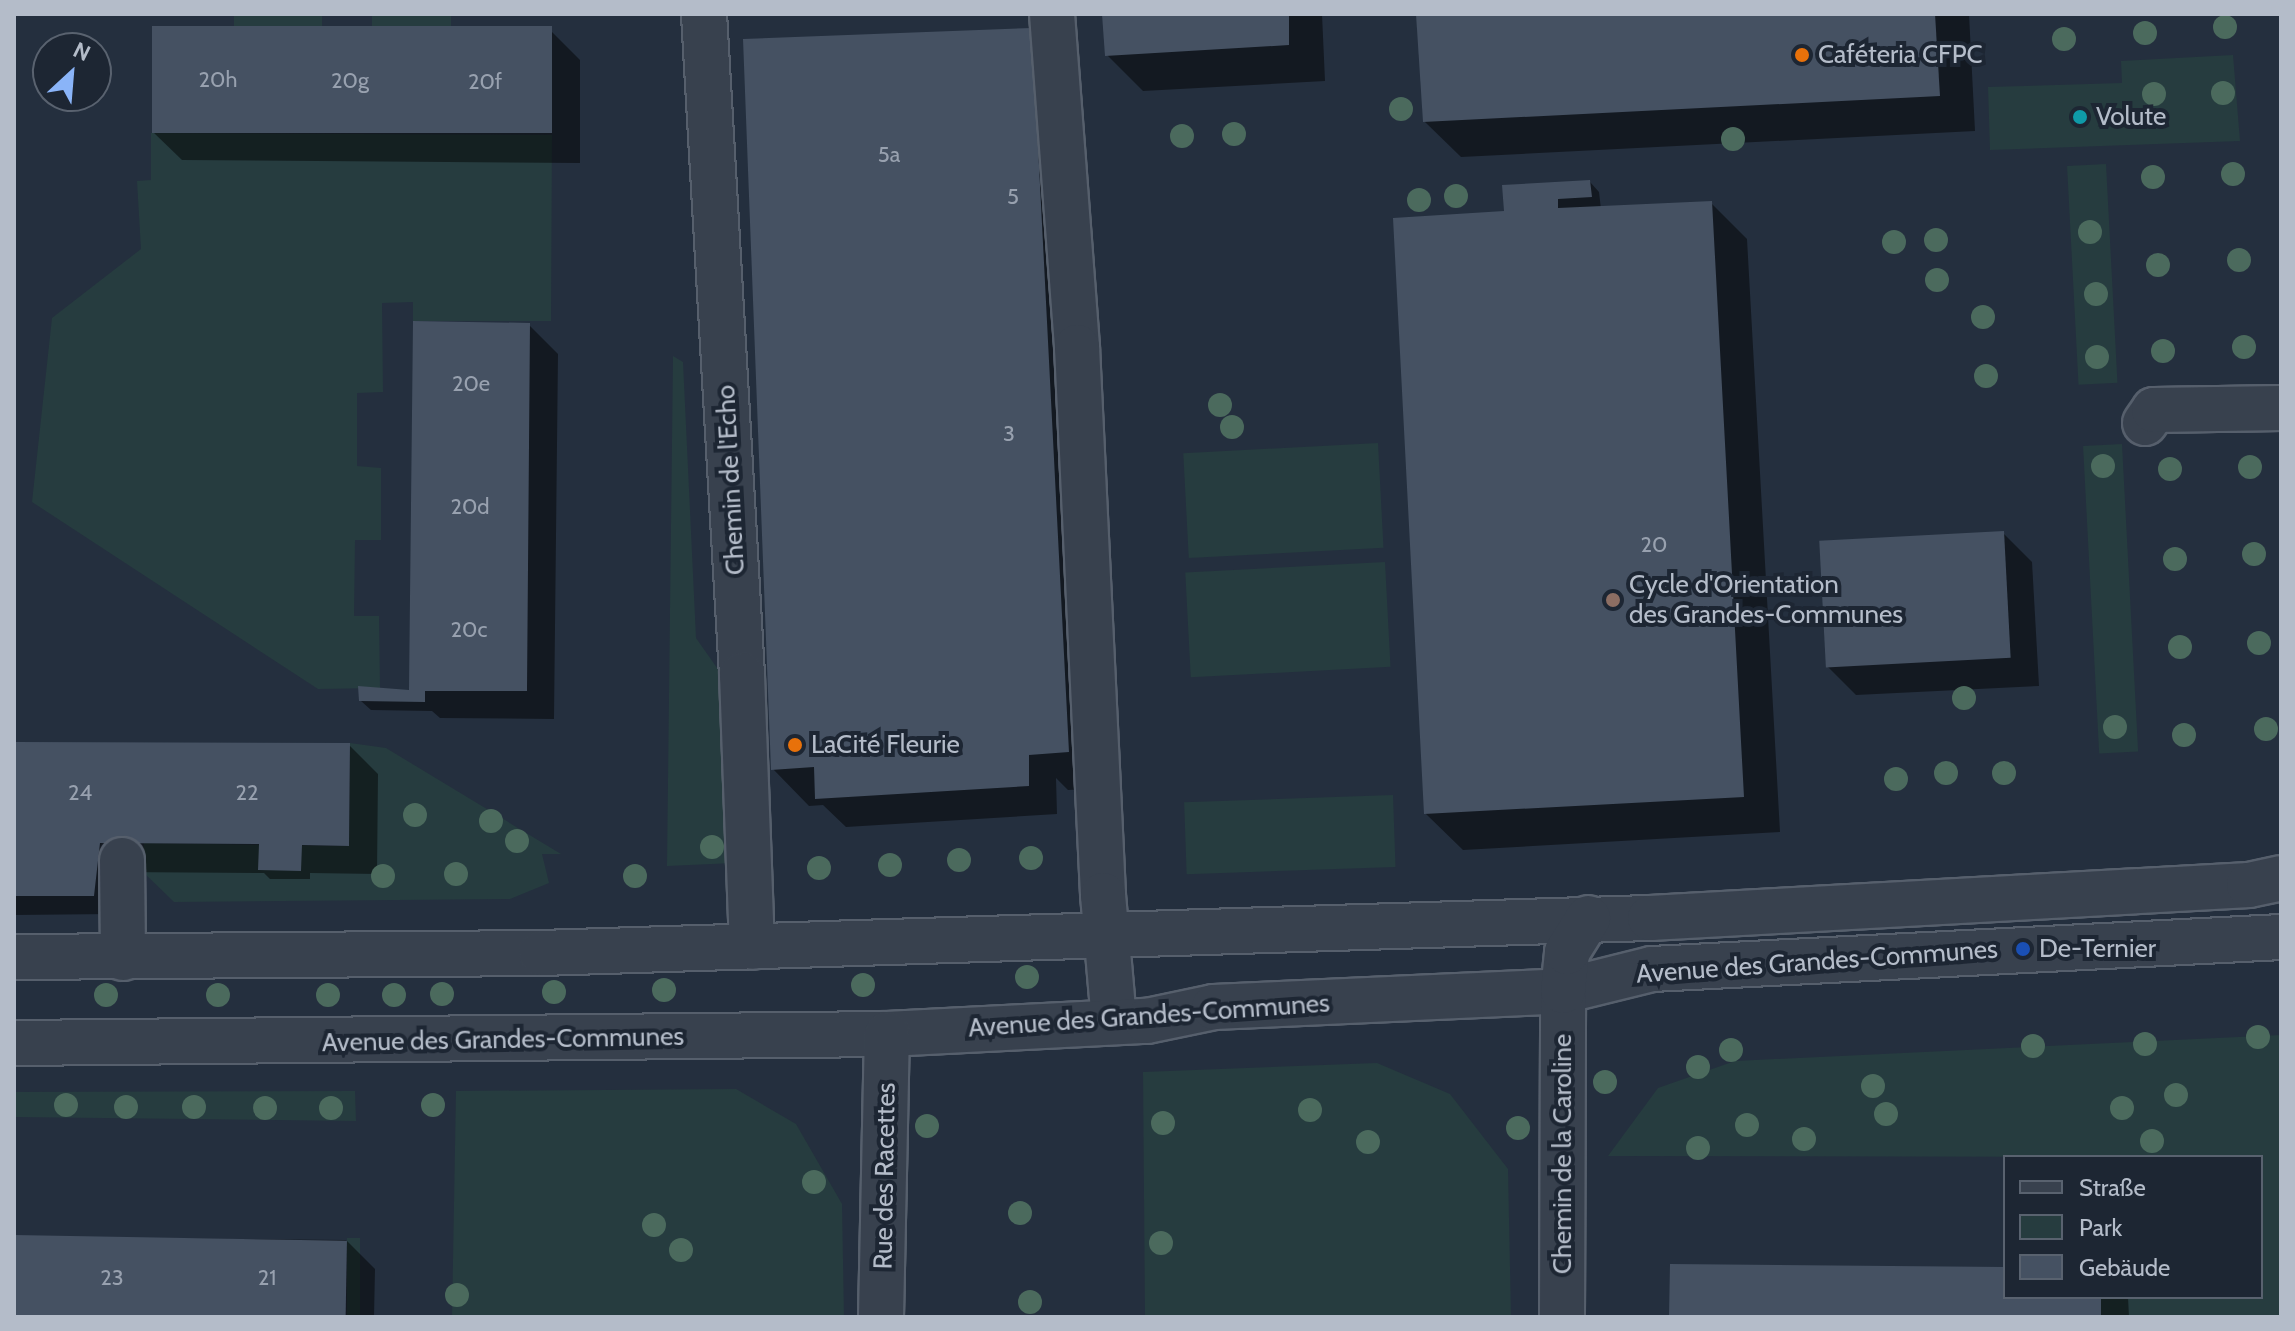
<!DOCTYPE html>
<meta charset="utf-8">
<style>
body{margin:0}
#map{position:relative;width:2295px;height:1331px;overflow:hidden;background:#242f3e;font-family:Cabin,sans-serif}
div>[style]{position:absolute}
.green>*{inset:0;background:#263c3f;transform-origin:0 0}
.shadow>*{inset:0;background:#0007}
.building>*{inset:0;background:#455162;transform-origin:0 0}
.roads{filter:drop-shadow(2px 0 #565f6c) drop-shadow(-2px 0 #565f6c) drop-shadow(0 2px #565f6c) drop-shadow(0 -2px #565f6c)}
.minor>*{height:44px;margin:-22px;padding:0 22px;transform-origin:22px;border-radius:22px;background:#38414e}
.trees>*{width:24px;height:24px;margin:-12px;border-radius:50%;background:#4b6a5d}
.dots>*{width:22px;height:22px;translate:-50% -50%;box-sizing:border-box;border:4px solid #1d2633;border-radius:50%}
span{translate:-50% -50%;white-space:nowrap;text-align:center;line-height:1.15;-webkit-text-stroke:8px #1d2633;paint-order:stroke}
.number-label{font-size:22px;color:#98a1af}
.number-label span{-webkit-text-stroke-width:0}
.poi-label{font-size:26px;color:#b4bcc9}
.left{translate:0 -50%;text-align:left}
.street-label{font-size:26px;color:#b4bcc9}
.frame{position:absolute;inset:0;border:16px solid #b4bcc9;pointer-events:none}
.legend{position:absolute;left:2003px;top:1155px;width:260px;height:144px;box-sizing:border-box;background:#1d2633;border:2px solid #59626f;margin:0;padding:10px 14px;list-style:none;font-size:24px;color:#b4bcc9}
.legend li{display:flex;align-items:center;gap:16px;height:40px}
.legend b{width:40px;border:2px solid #59626f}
.north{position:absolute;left:32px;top:32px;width:80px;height:80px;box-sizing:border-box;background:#1d2633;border:2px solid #59626f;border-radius:50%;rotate:26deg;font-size:22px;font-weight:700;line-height:32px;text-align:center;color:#b4bcc9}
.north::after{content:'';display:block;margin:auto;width:28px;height:36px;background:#8ab4f8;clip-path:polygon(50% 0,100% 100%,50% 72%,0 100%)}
</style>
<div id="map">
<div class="green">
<i style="left:234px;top:14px;width:88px;height:13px"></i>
<i style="left:372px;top:14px;width:79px;height:14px"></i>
<i style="clip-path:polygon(2233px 55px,2240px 141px,1990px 150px,1988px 87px,2122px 83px,2121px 61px)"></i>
<i style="clip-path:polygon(151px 133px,552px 135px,551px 321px,413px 321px,413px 302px,382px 303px,383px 392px,357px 393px,357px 466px,381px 468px,381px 540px,355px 540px,354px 616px,379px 616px,380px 688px,318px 689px,32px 502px,52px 318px,141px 249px,137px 181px,151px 180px)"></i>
<i style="left:2106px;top:164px;width:219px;height:39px;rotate:87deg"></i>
<i style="clip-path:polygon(673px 356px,683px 362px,696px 638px,722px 675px,734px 863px,667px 866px)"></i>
<i style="left:1378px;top:443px;width:105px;height:195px;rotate:87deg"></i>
<i style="left:2122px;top:444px;width:308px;height:39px;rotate:87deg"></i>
<i style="left:1385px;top:562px;width:105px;height:200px;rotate:87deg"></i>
<i style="clip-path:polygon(350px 743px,386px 748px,561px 854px,542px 854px,549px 883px,510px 899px,174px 902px,141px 870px,144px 843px,349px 846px)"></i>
<i style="left:1393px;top:795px;width:72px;height:209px;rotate:88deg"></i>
<i style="clip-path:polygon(2281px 1035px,2281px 1317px,2101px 1317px,2101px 1297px,2261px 1297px,2261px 1157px,1608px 1156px,1658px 1088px,1735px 1061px)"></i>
<i style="clip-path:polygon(1377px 1063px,1450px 1094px,1508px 1169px,1511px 1317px,1145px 1317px,1143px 1072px)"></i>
<i style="clip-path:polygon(736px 1089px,796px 1124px,842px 1204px,844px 1317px,452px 1317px,456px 1091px)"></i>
<i style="clip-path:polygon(355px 1091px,356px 1121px,14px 1117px,14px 1092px)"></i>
<i style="left:347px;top:1238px;width:13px;height:79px"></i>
</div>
<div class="shadow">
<i style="clip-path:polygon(1104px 14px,1322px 14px,1325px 81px,1143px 91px,1107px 55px)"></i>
<i style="clip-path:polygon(1418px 14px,1969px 14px,1975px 131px,1461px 157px,1424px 121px)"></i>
<i style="clip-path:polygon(1031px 30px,1104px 788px,1068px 790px,1056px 778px,1057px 814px,846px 827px,823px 805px,809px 806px,773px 769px)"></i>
<i style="clip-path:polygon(551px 31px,580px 60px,580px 163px,182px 160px,153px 132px)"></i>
<i style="clip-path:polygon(1590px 182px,1599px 192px,1601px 209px,1711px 203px,1747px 239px,1780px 832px,1463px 850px,1426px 814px,1510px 214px)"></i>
<i style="clip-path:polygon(529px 325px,558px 354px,554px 719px,440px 718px,432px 711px,371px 710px,361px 701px,411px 693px)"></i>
<i style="clip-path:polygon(2003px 533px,2032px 562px,2039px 686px,1856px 695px,1828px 667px)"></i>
<i style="clip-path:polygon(14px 743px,349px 745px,378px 774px,377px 874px,310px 873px,310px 879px,270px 879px,264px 873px,118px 872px,113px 914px,14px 915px)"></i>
<i style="clip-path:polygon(14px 1237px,346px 1240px,375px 1269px,374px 1317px,14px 1317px)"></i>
<i style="clip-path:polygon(2005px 1269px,2005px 1297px,2128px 1297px,2129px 1317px,1671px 1317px)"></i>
</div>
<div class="building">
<i style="clip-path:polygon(1102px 14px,1289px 14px,1289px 45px,1105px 56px)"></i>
<i style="clip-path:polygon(1416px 14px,1935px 14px,1940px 96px,1423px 122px)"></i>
<i style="left:152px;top:26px;width:400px;height:107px"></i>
<i style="clip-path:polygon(1032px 28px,1069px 752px,1029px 755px,1029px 786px,815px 799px,814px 767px,771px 770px,743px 39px)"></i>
<i style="clip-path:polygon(1590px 180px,1592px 197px,1558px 199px,1558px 208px,1712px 201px,1744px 797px,1424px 814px,1393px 218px,1504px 211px,1502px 185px)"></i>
<i style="clip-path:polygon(413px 321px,530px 323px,527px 691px,425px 691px,425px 702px,359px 701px,358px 686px,409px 690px)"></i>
<i style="left:2004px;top:531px;width:127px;height:185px;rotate:87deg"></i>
<i style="clip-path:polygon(14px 742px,350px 743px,349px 846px,302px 845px,301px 871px,258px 870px,259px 844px,100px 843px,94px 896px,14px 896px)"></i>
<i style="left:14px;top:1235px;width:333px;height:82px;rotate:1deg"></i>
<i style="clip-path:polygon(1670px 1264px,2005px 1267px,2005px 1297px,2101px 1297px,2101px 1317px,1669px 1317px)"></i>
</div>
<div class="roads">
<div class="minor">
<i style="left:704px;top:14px;width:662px;rotate:86.71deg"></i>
<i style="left:742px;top:675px;width:272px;rotate:87.9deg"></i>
<i style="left:1052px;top:14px;width:334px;rotate:85.7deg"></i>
<i style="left:1077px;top:347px;width:549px;rotate:87.28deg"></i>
<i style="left:1103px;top:895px;width:127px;rotate:85deg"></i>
<i style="left:2145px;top:423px;width:16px;rotate:-55deg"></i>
<i style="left:2154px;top:410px;width:127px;rotate:-0.9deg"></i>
<i style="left:122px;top:860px;width:98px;rotate:89.4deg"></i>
<i style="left:14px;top:957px;width:527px;rotate:-0.43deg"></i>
<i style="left:541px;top:953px;width:1110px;rotate:-1.81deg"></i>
<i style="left:1650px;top:918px;width:600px;rotate:-3.15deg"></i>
<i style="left:2249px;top:885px;width:33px;rotate:-12deg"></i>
<i style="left:14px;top:1043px;width:873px;rotate:-0.59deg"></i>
<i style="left:887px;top:1034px;width:260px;rotate:-2.9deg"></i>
<i style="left:1147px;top:1021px;width:68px;rotate:-11.8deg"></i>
<i style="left:1214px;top:1007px;width:349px;rotate:-2.6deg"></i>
<i style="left:1563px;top:991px;width:92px;rotate:-13.9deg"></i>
<i style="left:1652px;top:969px;width:630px;rotate:-2.91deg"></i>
<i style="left:881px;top:1317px;width:283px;rotate:-88.8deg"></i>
<i style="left:1562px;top:1317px;width:326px;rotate:-89.8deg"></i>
<i style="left:1563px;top:991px;width:39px;rotate:-84deg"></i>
<i style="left:1567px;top:952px;width:40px;rotate:-58deg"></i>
</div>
</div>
<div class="trees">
<i style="left:2225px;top:27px"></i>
<i style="left:2145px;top:33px"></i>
<i style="left:2064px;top:39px"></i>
<i style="left:2223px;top:93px"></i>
<i style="left:2154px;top:94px"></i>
<i style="left:1401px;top:109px"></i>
<i style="left:1234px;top:134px"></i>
<i style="left:1182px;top:136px"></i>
<i style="left:1733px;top:139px"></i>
<i style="left:2233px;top:174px"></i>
<i style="left:2153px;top:177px"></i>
<i style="left:1456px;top:196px"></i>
<i style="left:1419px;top:200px"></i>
<i style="left:2090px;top:232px"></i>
<i style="left:1936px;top:240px"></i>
<i style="left:1894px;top:242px"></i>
<i style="left:2239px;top:260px"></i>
<i style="left:2158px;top:265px"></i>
<i style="left:1937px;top:280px"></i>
<i style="left:2096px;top:294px"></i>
<i style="left:1983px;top:317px"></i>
<i style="left:2244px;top:347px"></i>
<i style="left:2163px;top:351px"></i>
<i style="left:2097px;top:357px"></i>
<i style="left:1986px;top:376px"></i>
<i style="left:1220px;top:405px"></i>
<i style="left:1232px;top:427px"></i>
<i style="left:2103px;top:466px"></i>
<i style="left:2250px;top:467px"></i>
<i style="left:2170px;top:469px"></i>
<i style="left:2254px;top:554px"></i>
<i style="left:2175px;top:559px"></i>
<i style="left:2259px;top:643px"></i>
<i style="left:2180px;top:647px"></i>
<i style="left:1964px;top:698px"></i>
<i style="left:2115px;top:727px"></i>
<i style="left:2266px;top:729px"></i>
<i style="left:2184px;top:735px"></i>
<i style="left:1946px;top:773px"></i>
<i style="left:2004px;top:773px"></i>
<i style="left:1896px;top:779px"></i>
<i style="left:415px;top:815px"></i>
<i style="left:491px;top:821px"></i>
<i style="left:517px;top:841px"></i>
<i style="left:712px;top:847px"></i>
<i style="left:1031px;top:858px"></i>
<i style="left:959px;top:860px"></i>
<i style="left:890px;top:865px"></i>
<i style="left:819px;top:868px"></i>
<i style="left:456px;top:874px"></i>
<i style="left:383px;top:876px"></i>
<i style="left:635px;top:876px"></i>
<i style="left:1027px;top:977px"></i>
<i style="left:863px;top:985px"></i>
<i style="left:664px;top:990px"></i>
<i style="left:554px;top:992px"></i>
<i style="left:442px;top:994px"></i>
<i style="left:106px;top:995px"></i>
<i style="left:218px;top:995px"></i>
<i style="left:328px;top:995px"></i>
<i style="left:394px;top:995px"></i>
<i style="left:2258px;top:1037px"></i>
<i style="left:2145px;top:1044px"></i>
<i style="left:2033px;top:1046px"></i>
<i style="left:1731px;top:1050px"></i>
<i style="left:1698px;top:1067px"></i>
<i style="left:1605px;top:1082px"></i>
<i style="left:1873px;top:1086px"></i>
<i style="left:2176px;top:1095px"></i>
<i style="left:66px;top:1105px"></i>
<i style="left:433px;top:1105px"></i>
<i style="left:126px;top:1107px"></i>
<i style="left:194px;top:1107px"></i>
<i style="left:265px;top:1108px"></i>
<i style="left:331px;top:1108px"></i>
<i style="left:2122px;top:1108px"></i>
<i style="left:1310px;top:1110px"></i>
<i style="left:1886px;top:1114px"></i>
<i style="left:1163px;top:1123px"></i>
<i style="left:1747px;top:1125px"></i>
<i style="left:927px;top:1126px"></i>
<i style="left:1518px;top:1128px"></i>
<i style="left:1804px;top:1139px"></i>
<i style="left:2152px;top:1141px"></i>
<i style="left:1368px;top:1142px"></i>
<i style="left:1698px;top:1148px"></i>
<i style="left:814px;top:1182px"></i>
<i style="left:1020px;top:1213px"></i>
<i style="left:654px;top:1225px"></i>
<i style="left:1161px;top:1243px"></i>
<i style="left:681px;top:1250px"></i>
<i style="left:457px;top:1295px"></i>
<i style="left:1030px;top:1302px"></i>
</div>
<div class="dots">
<i style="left:1802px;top:55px;background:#e8710a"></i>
<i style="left:2080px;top:117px;background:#0f9aa8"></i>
<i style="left:1613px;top:600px;background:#8d6e63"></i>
<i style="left:795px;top:745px;background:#e8710a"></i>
<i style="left:2023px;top:949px;background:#1a4fb4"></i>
</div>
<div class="number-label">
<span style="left:218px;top:80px">20h</span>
<span style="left:350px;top:81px">20g</span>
<span style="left:485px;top:82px">20f</span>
<span style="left:889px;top:155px">5a</span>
<span style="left:1013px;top:197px">5</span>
<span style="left:471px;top:384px">20e</span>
<span style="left:1009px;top:434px">3</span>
<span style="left:470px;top:507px">20d</span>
<span style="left:1654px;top:545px">20</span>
<span style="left:469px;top:630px">20c</span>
<span style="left:80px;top:793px">24</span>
<span style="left:247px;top:793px">22</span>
<span style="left:112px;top:1278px">23</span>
<span style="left:267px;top:1278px">21</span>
</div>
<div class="poi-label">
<span class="left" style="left:1818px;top:55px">Caféteria CFPC</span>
<span class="left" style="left:2096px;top:117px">Volute</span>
<span class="left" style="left:1629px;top:600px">Cycle d'Orientation<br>des Grandes-Communes</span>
<span class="left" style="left:811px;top:745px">LaCité Fleurie</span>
<span class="left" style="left:2039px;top:949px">De-Ternier</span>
</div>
<div class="street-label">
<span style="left:731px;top:480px;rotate:-93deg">Chemin de l'Echo</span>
<span style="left:1817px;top:962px;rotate:-4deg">Avenue des Grandes-Communes</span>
<span style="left:1149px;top:1016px;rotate:-4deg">Avenue des Grandes-Communes</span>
<span style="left:503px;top:1040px;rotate:-1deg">Avenue des Grandes-Communes</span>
<span style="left:1563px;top:1154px;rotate:-90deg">Chemin de la Caroline</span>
<span style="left:885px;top:1176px;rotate:-89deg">Rue des Racettes</span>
</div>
<div class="frame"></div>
<ul class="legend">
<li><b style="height:10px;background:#38414e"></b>Straße</li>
<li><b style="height:22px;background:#263c3f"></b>Park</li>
<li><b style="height:22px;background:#455162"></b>Gebäude</li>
</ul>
<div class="north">N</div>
</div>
